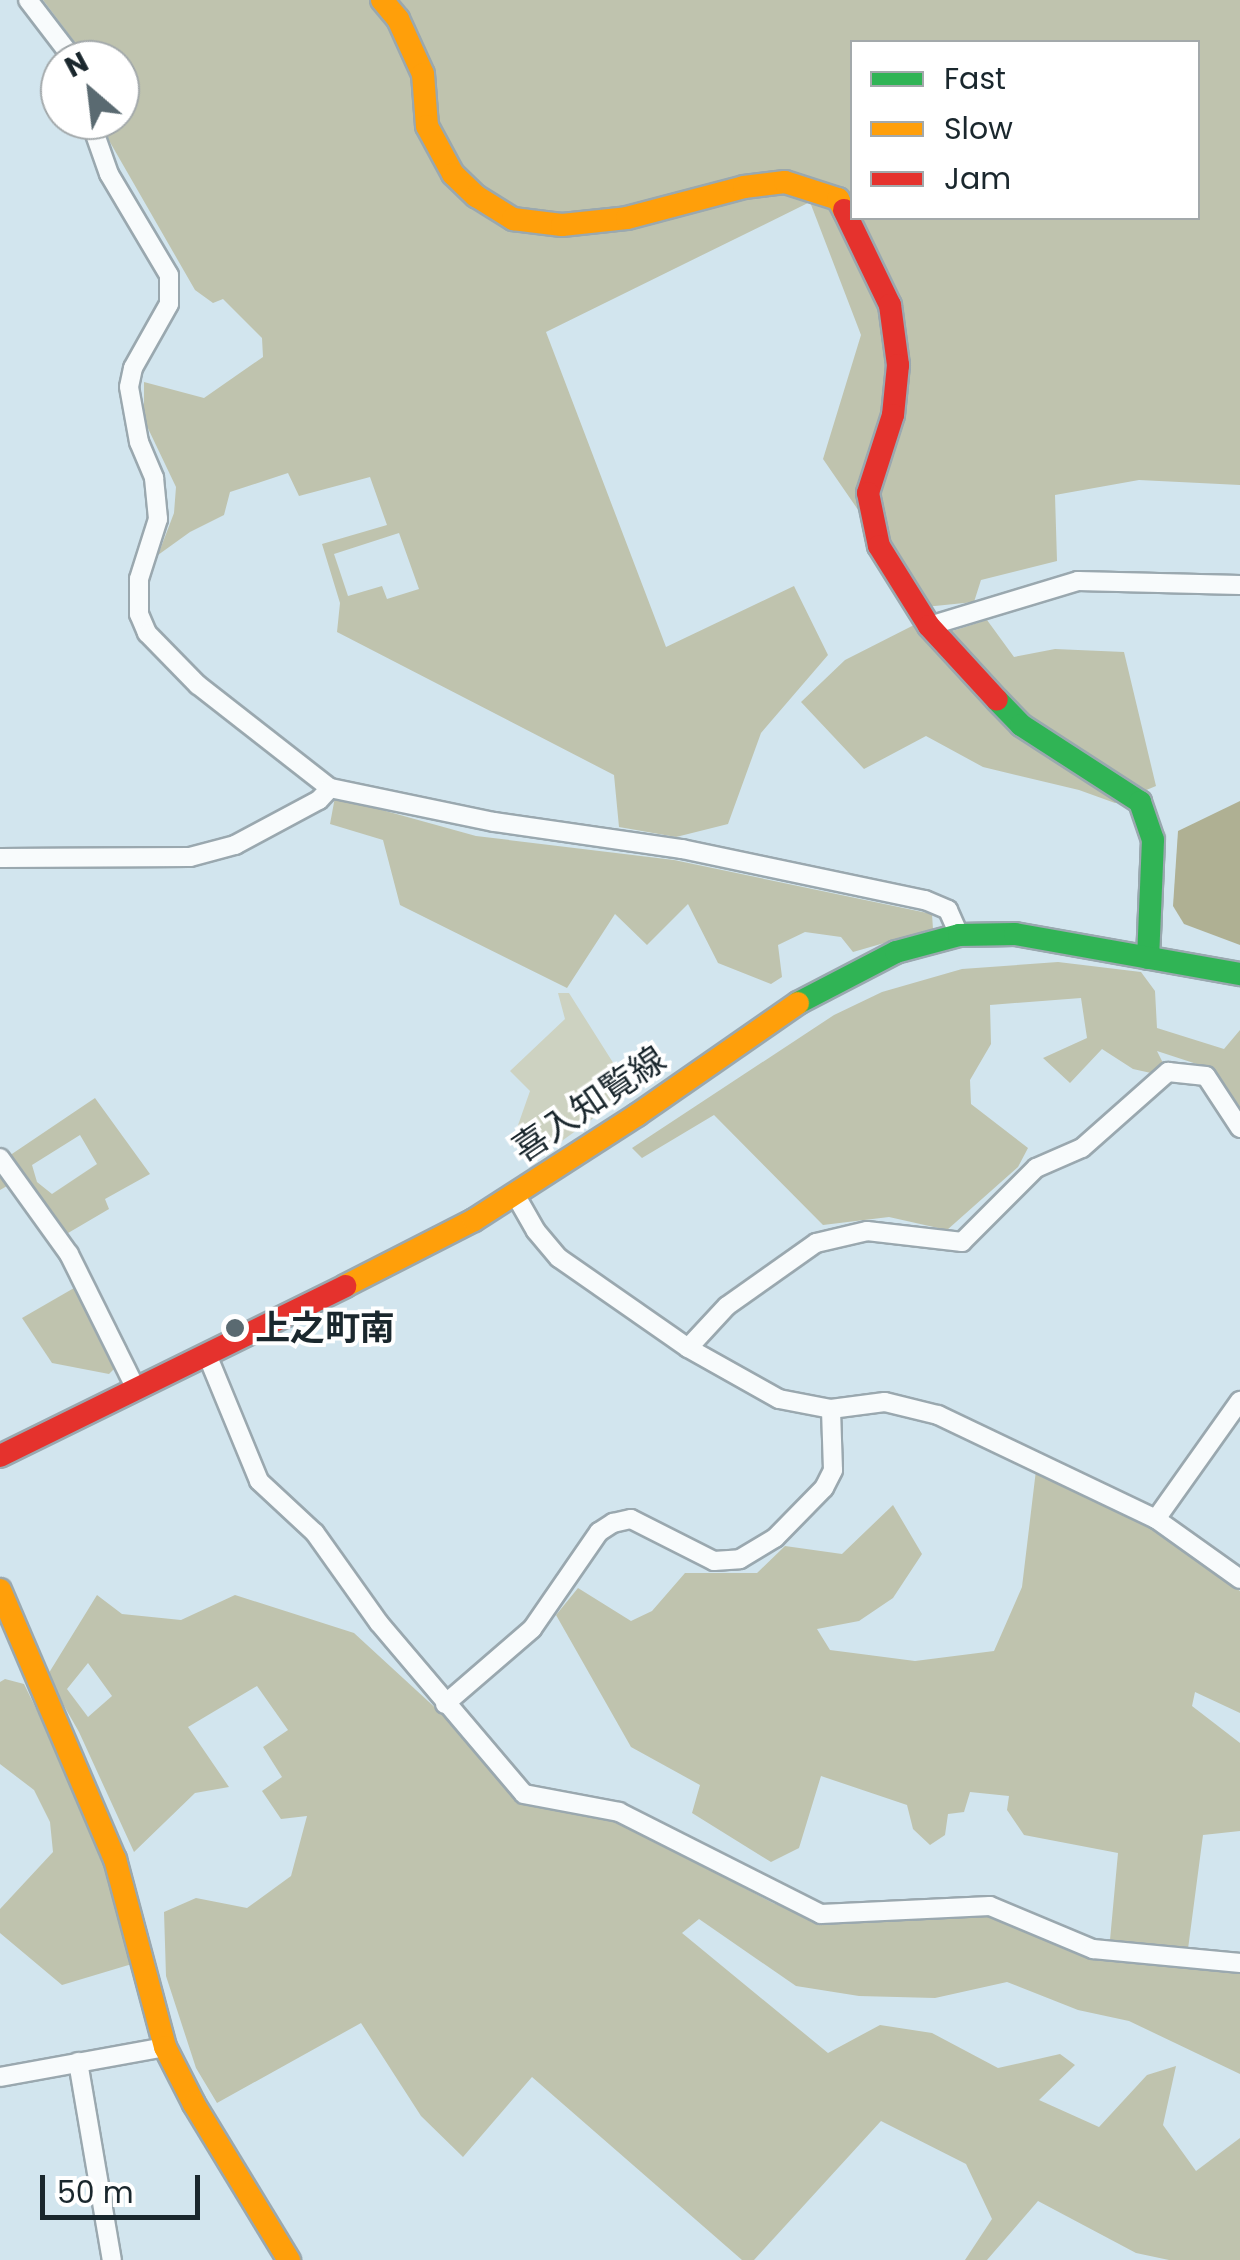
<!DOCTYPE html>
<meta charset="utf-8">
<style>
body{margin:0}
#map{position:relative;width:1240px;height:2260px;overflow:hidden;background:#d2e5ee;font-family:Poppins,"Noto Sans JP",sans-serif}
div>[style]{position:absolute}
.green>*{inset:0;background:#cdd2c1}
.forest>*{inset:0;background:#bfc3ae}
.water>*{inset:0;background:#afb093}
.roads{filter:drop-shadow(2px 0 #9aa8af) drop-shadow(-2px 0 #9aa8af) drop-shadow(0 2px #9aa8af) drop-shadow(0 -2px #9aa8af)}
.street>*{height:18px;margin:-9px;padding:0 9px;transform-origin:9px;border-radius:9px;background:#f8fbfc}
.fast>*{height:22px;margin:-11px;padding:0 11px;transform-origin:11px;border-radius:11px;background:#30b455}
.slow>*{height:22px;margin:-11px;padding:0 11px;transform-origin:11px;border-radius:11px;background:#ff9f0a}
.jam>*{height:22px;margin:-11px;padding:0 11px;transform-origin:11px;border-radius:11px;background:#e5322d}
.dots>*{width:28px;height:28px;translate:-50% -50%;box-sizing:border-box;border:5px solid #fff;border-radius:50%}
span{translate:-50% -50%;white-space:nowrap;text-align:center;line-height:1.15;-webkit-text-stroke:8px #fff;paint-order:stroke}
.street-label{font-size:35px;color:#1a272d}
.poi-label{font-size:35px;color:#1a272d;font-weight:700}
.left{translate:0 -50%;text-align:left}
.legend{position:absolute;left:850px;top:40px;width:350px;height:180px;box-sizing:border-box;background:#fff;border:2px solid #a3a9ab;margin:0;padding:12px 18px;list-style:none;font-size:30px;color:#1a272d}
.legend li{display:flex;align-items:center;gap:20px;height:50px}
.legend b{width:50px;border:2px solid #a3a9ab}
.north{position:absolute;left:40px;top:40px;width:100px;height:100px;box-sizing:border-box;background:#fff;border:2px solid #a3a9ab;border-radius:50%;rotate:332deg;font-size:28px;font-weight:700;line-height:40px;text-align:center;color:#1a272d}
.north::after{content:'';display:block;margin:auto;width:35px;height:45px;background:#5a6a71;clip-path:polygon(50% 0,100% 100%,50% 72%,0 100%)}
.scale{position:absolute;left:40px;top:2175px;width:160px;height:45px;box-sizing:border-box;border:5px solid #1a272d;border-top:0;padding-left:12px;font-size:30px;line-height:35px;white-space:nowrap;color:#1a272d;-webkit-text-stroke:8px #fff;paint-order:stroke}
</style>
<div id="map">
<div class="green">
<i style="clip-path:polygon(558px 993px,569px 993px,631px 1091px,559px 1143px,541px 1143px,517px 1128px,530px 1091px,510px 1071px,565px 1019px)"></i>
</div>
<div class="forest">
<i style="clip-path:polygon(evenodd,43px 0,1240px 0,1240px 485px,1139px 480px,1055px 495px,1057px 561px,981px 580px,974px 602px,925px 607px,823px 459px,861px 335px,810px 202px,546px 332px,666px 647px,794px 586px,828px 655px,761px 733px,728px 824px,676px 837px,619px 827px,614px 775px,337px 632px,340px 603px,322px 544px,387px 525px,370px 477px,299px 496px,288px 473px,230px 492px,224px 515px,190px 532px,158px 555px,174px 513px,176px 487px,144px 420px,144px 382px,204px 398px,263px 357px,262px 338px,223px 299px,213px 303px,195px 290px,107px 137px,104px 120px,120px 120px,120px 60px,88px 60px,43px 0,852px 42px,1198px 42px,1198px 218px,852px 218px,852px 42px,43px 0,399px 533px,419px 589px,387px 599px,382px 586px,348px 596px,334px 554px,399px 533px)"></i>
<i style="clip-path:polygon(987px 620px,1014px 657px,1055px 649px,1124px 652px,1156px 786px,1115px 803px,1079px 790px,983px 767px,926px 736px,864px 769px,801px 702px,845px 660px,914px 625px,930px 638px)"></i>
<i style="clip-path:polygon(335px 797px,476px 836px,674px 860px,932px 914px,933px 929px,853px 952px,841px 937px,805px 932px,778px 945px,782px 977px,771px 984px,718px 963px,688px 904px,647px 945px,615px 914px,567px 988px,400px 905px,383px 840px,330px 824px)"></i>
<i style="clip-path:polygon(1058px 962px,1141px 972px,1155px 991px,1157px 1028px,1224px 1049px,1240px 1030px,1240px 1112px,1212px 1069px,1157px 1051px,1164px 1065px,1151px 1073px,1133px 1069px,1102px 1049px,1070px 1083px,1043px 1058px,1087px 1038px,1081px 998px,990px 1005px,991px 1044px,970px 1080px,971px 1104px,1028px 1148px,1018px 1167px,947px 1230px,889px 1217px,823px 1225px,714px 1115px,642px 1158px,632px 1148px,834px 1015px,882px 992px,962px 969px)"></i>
<i style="clip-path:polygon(evenodd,95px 1098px,150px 1174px,105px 1199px,109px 1209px,63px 1236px,21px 1178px,0 1190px,0 1162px,95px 1098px,80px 1135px,97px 1164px,52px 1194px,37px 1182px,32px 1165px,80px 1135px)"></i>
<i style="clip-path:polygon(74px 1288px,115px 1368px,109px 1374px,52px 1363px,22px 1318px)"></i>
<i style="clip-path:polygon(1036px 1470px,1158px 1530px,1240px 1591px,1240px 1713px,1195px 1692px,1192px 1706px,1240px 1743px,1240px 1831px,1203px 1835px,1188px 1949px,1110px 1940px,1118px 1853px,1024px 1835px,1007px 1810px,1009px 1796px,970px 1792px,964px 1812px,948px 1814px,945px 1835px,930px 1845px,913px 1829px,907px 1805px,821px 1776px,799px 1848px,771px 1862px,692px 1813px,700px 1785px,631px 1747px,556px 1615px,578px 1588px,631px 1621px,652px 1611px,685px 1573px,757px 1573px,785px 1546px,842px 1554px,893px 1505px,922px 1554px,893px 1598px,859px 1621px,817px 1629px,830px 1650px,915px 1661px,994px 1651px,1022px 1587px)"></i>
<i style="clip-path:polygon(evenodd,97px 1595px,122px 1614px,181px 1620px,235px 1595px,354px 1633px,441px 1713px,518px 1800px,617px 1821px,773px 1903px,828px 1924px,987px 1915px,1091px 1956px,1240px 1972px,1240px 2074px,1129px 2021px,1078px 2010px,1007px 1982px,935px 1998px,859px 1996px,796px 1986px,699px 1919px,682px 1933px,828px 2053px,880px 2025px,932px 2033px,998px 2068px,1060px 2054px,1075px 2065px,1039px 2100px,1099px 2127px,1147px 2075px,1176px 2066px,1163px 2125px,1196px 2171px,1240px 2138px,1240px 2260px,1169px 2260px,1136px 2253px,1038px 2201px,987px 2260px,965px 2260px,992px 2219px,966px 2164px,881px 2121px,754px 2260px,742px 2260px,532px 2077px,463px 2157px,421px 2116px,361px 2023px,217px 2103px,196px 2068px,166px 1976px,164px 1912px,196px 1898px,247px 1908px,291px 1876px,307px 1816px,281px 1819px,262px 1791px,282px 1777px,263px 1747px,288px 1730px,257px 1686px,188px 1727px,229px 1787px,195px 1793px,134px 1852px,79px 1732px,47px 1676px,97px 1595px,88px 1663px,112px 1696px,88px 1717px,67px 1689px,88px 1663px)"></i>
<i style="clip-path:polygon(5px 1679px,24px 1684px,78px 1794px,109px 1867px,132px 1964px,62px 1985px,0 1933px,0 1909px,53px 1852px,50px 1822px,34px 1790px,0 1764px,0 1682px)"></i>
</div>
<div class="water">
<i style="clip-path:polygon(1240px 801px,1240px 945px,1184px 924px,1173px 906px,1178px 831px)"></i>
</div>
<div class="roads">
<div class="street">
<i style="left:28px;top:0;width:76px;rotate:52.5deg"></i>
<i style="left:90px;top:120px;width:57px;rotate:70.6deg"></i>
<i style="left:109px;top:174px;width:117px;rotate:59.3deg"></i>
<i style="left:169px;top:275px;width:29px;rotate:90deg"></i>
<i style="left:169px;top:304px;width:73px;rotate:119.4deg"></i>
<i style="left:133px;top:368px;width:19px;rotate:102deg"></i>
<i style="left:129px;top:387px;width:56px;rotate:79.7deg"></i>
<i style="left:139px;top:442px;width:39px;rotate:67deg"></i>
<i style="left:154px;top:478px;width:41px;rotate:84.4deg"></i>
<i style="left:158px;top:519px;width:63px;rotate:107.6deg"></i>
<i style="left:139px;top:579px;width:35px;rotate:90deg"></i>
<i style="left:139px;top:614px;width:21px;rotate:67deg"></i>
<i style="left:147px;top:633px;width:73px;rotate:45.6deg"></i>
<i style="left:198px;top:685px;width:167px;rotate:38deg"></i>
<i style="left:330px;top:788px;width:167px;rotate:11.7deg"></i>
<i style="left:494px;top:822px;width:190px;rotate:8.2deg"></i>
<i style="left:682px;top:849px;width:248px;rotate:11.9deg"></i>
<i style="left:925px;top:900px;width:25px;rotate:23deg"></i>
<i style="left:948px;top:910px;width:27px;rotate:66deg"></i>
<i style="left:929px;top:626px;width:156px;rotate:-16.8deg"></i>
<i style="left:1078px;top:581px;width:162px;rotate:1.4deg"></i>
<i style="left:0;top:858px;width:190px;rotate:-0.3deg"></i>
<i style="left:190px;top:857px;width:47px;rotate:-14.9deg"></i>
<i style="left:235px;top:845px;width:95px;rotate:-28.2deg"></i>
<i style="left:319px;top:800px;width:16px;rotate:-47deg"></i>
<i style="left:0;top:1158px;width:118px;rotate:54.3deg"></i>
<i style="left:69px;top:1254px;width:151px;rotate:63.6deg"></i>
<i style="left:516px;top:1196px;width:40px;rotate:60.3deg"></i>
<i style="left:536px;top:1231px;width:35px;rotate:50deg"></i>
<i style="left:559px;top:1258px;width:157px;rotate:34.9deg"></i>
<i style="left:688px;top:1348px;width:104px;rotate:29.3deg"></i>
<i style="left:779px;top:1399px;width:53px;rotate:10.9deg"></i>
<i style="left:831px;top:1409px;width:54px;rotate:-7.4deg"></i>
<i style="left:885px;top:1402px;width:55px;rotate:13.8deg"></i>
<i style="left:938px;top:1415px;width:242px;rotate:25.5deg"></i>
<i style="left:1156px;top:1519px;width:103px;rotate:35.5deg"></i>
<i style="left:688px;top:1348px;width:57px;rotate:-47.1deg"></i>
<i style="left:727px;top:1306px;width:109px;rotate:-35.3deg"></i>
<i style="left:816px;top:1243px;width:52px;rotate:-13.2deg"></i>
<i style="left:867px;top:1231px;width:96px;rotate:6.6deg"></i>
<i style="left:962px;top:1242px;width:105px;rotate:-45deg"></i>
<i style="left:1036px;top:1168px;width:50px;rotate:-23.5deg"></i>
<i style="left:1082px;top:1148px;width:115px;rotate:-41.5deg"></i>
<i style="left:1168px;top:1072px;width:38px;rotate:6deg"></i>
<i style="left:1206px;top:1076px;width:62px;rotate:56.8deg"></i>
<i style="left:208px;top:1357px;width:134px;rotate:67.6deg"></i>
<i style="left:259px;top:1481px;width:76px;rotate:42.9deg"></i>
<i style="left:315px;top:1533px;width:110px;rotate:54.6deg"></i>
<i style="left:379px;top:1623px;width:224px;rotate:49.7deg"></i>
<i style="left:524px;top:1794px;width:97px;rotate:10.7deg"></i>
<i style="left:619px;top:1812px;width:226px;rotate:26.8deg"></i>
<i style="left:821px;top:1914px;width:169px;rotate:-2.7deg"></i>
<i style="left:990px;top:1906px;width:112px;rotate:22.7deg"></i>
<i style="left:1093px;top:1949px;width:148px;rotate:5.4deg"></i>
<i style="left:1156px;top:1519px;width:145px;rotate:-54.6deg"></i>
<i style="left:445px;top:1704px;width:115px;rotate:-40.8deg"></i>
<i style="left:532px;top:1629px;width:118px;rotate:-55.4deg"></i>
<i style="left:599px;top:1532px;width:17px;rotate:-33deg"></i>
<i style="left:613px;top:1523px;width:18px;rotate:-13deg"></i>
<i style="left:631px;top:1519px;width:93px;rotate:26.8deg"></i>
<i style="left:714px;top:1561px;width:26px;rotate:-4deg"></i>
<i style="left:740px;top:1559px;width:41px;rotate:-31deg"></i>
<i style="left:775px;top:1538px;width:70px;rotate:-45.6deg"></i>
<i style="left:824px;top:1488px;width:20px;rotate:-63deg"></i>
<i style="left:833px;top:1470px;width:61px;rotate:-91.9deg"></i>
<i style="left:78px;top:2062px;width:201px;rotate:80.3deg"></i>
<i style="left:0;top:2077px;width:168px;rotate:-10.3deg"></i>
</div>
<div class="fast">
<i style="left:997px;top:700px;width:35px;rotate:46deg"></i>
<i style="left:1021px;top:725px;width:142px;rotate:32.9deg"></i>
<i style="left:1140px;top:802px;width:40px;rotate:71.1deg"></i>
<i style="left:1153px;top:840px;width:118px;rotate:92.4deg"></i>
<i style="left:798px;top:1003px;width:110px;rotate:-27.5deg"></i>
<i style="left:896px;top:952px;width:65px;rotate:-15.1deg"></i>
<i style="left:959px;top:935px;width:56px;rotate:-1deg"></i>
<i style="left:1015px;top:934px;width:229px;rotate:10.1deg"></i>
</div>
<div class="slow">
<i style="left:382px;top:0;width:25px;rotate:50deg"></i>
<i style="left:398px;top:19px;width:60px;rotate:65.6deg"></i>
<i style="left:423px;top:74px;width:52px;rotate:85.6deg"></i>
<i style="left:427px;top:126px;width:55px;rotate:61.6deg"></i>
<i style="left:453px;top:174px;width:32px;rotate:44deg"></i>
<i style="left:476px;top:196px;width:44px;rotate:31.9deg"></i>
<i style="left:513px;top:219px;width:49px;rotate:7deg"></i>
<i style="left:562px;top:225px;width:65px;rotate:-6.1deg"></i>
<i style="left:627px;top:218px;width:121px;rotate:-14.8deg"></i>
<i style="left:744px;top:187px;width:41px;rotate:-7deg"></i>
<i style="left:785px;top:182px;width:56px;rotate:17.8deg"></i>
<i style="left:838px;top:199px;width:13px;rotate:61deg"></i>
<i style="left:345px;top:1286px;width:145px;rotate:-27.1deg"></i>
<i style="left:474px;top:1220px;width:194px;rotate:-32.8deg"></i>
<i style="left:637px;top:1115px;width:196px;rotate:-34.8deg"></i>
<i style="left:0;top:1590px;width:293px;rotate:66.9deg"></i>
<i style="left:115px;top:1859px;width:195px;rotate:75.1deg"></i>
<i style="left:165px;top:2047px;width:64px;rotate:63deg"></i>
<i style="left:194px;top:2104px;width:183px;rotate:58.7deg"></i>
</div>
<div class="jam">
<i style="left:844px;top:210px;width:106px;rotate:64.2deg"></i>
<i style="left:890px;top:305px;width:61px;rotate:82.4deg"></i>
<i style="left:898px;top:365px;width:50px;rotate:95.7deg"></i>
<i style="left:893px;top:415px;width:82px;rotate:107.8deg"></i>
<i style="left:868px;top:493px;width:54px;rotate:78.3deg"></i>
<i style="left:879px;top:546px;width:94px;rotate:58deg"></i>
<i style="left:929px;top:626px;width:100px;rotate:47.4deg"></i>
<i style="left:0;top:1456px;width:385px;rotate:-26.2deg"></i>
</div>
</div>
<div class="dots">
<i style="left:235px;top:1328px;background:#5a6a71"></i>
</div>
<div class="street-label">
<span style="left:589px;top:1104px;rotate:-34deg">喜入知覧線</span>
</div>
<div class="poi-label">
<span class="left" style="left:255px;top:1328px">上之町南</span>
</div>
<ul class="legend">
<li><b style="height:12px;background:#30b455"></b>Fast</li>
<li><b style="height:12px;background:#ff9f0a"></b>Slow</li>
<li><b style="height:12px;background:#e5322d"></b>Jam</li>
</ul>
<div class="north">N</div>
<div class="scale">50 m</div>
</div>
